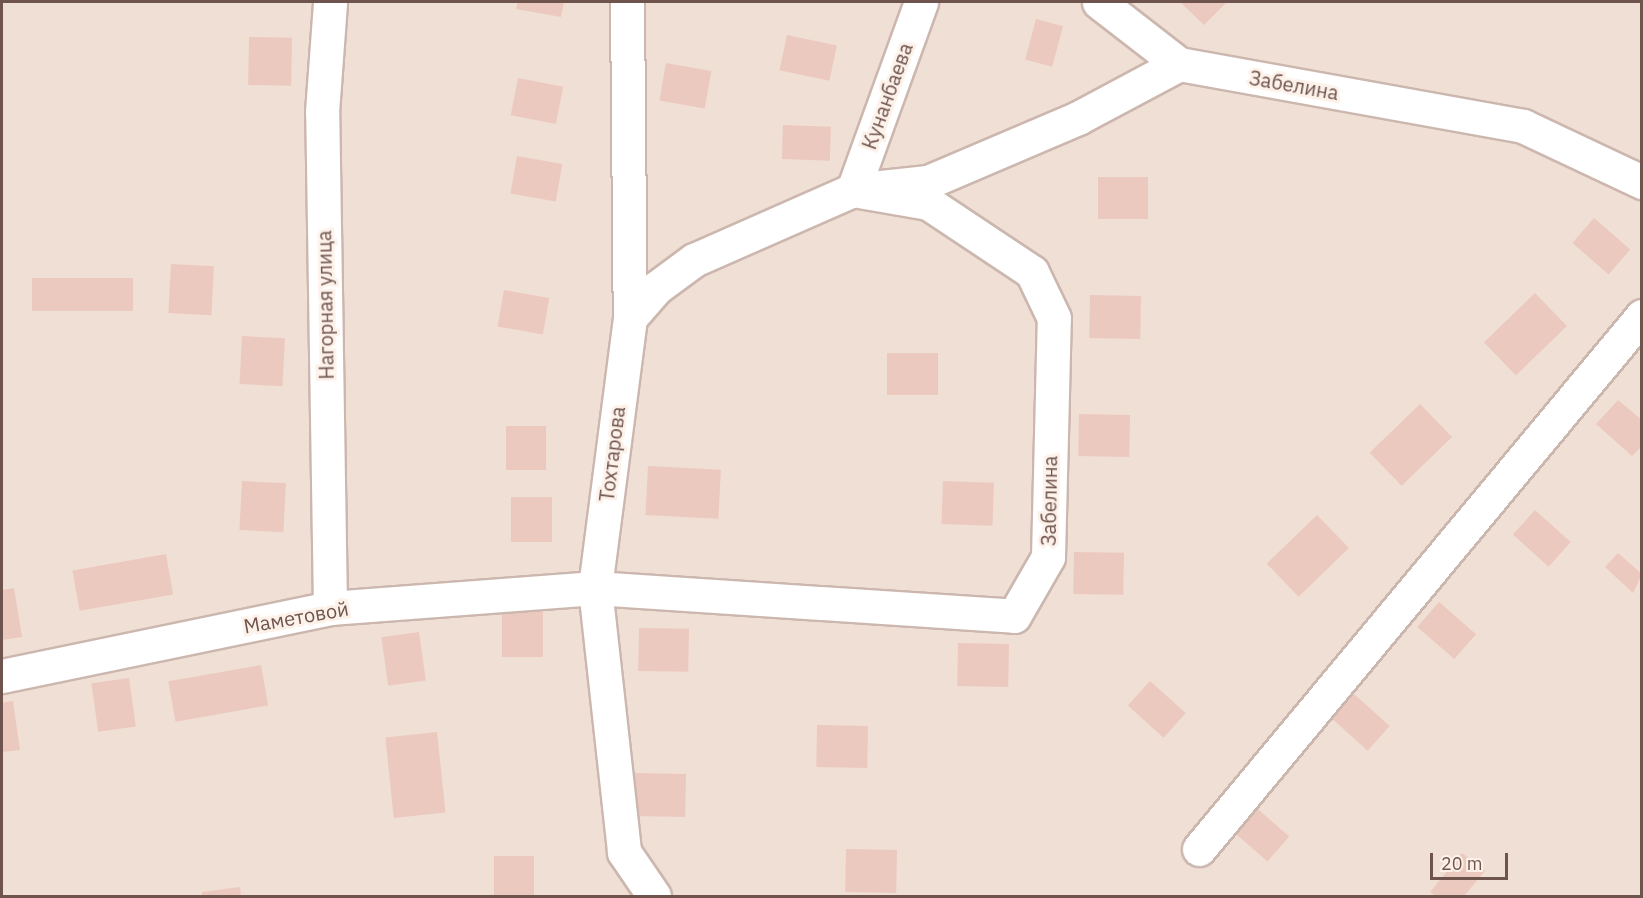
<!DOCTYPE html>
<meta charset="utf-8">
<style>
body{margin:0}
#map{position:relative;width:1643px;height:898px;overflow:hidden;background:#faeee5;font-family:"IBM Plex Sans",sans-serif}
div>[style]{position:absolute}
.residential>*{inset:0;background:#f0dfd4;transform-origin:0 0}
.building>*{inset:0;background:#ecc9bf;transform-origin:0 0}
.roads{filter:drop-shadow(2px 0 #ccb7af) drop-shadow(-2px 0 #ccb7af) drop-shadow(0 2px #ccb7af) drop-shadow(0 -2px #ccb7af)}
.minor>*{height:33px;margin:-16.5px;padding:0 16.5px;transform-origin:16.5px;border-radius:16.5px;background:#fff}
span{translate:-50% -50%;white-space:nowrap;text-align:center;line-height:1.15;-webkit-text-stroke:6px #fdf2ea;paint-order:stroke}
.street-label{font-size:20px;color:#6f534d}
.frame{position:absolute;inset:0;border:3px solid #6f534d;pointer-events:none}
.scale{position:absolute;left:1430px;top:853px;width:78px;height:27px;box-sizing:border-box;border:3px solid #6f534d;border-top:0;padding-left:8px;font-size:18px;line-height:21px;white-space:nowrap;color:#6f534d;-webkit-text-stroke:4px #fdf2ea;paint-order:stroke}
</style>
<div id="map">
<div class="residential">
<i style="left:2px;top:2px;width:1639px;height:894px"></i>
</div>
<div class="building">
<i style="clip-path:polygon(518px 2px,564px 2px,561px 17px,516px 9px)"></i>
<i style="clip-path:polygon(1180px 2px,1227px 2px,1204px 25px)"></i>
<i style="left:1036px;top:19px;width:28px;height:42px;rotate:15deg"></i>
<i style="left:787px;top:35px;width:51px;height:36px;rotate:12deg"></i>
<i style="left:249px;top:37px;width:43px;height:48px;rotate:1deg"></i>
<i style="left:666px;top:63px;width:46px;height:38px;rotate:10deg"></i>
<i style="left:518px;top:78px;width:46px;height:38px;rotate:11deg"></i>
<i style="left:783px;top:125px;width:48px;height:34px;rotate:2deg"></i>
<i style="left:517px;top:156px;width:46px;height:38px;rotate:10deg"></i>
<i style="left:1098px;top:177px;width:50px;height:42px"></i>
<i style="left:1594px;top:218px;width:48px;height:33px;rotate:41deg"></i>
<i style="left:171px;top:264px;width:43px;height:49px;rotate:3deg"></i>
<i style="left:133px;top:278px;width:33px;height:101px;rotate:90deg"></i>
<i style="left:504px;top:290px;width:46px;height:37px;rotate:10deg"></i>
<i style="left:1535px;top:293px;width:46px;height:71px;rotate:46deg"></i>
<i style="left:1090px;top:295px;width:51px;height:43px;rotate:1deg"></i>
<i style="left:242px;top:336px;width:43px;height:48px;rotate:3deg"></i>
<i style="left:887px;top:353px;width:51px;height:42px"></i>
<i style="clip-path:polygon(1618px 400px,1642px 420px,1642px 446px,1632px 456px,1596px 424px)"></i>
<i style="left:1420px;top:404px;width:46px;height:70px;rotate:46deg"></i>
<i style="left:1079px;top:414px;width:51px;height:42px;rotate:1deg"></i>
<i style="left:506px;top:426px;width:40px;height:44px"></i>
<i style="left:648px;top:466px;width:73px;height:49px;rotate:3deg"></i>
<i style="left:242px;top:481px;width:44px;height:49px;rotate:3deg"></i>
<i style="left:943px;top:481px;width:51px;height:43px;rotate:2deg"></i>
<i style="left:511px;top:497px;width:41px;height:45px"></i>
<i style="left:1535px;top:510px;width:48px;height:33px;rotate:42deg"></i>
<i style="left:1317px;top:515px;width:46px;height:70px;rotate:46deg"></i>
<i style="left:1074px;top:552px;width:50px;height:42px;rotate:1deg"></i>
<i style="clip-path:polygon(1618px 553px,1642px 574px,1633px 593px,1605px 567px)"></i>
<i style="left:166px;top:554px;width:41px;height:95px;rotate:80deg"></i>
<i style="clip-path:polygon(14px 588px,22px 637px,2px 640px,2px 590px)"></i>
<i style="left:1439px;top:602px;width:49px;height:33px;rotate:41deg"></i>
<i style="left:502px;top:612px;width:41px;height:45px"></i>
<i style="left:639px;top:628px;width:50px;height:43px;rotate:1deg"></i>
<i style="left:419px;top:632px;width:49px;height:38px;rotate:82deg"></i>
<i style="left:958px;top:643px;width:51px;height:43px;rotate:1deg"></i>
<i style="left:261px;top:665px;width:41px;height:94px;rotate:80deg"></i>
<i style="left:129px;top:678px;width:49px;height:38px;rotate:82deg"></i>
<i style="left:1150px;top:681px;width:48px;height:33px;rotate:42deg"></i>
<i style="left:1354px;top:694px;width:48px;height:33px;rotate:42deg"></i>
<i style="clip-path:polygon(13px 701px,20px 750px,2px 752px,2px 703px)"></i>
<i style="left:817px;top:725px;width:51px;height:42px;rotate:1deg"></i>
<i style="left:437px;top:732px;width:81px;height:52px;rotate:84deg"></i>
<i style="left:635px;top:773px;width:51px;height:43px;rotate:1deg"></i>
<i style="left:1253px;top:805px;width:48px;height:33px;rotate:41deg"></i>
<i style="left:846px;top:849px;width:51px;height:43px;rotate:1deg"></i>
<i style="clip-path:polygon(1462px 853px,1485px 871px,1464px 896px,1436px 896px,1430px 892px)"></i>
<i style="left:494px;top:856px;width:40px;height:40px"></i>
<i style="clip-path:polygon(240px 887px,241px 896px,202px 896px,202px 892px)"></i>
</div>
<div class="roads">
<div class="minor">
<i style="left:627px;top:2px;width:316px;rotate:89.5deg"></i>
<i style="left:630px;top:318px;width:272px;rotate:97.4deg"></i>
<i style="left:595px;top:588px;width:266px;rotate:83.7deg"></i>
<i style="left:624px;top:852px;width:53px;rotate:55.7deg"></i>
<i style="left:1099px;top:2px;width:101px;rotate:37.8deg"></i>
<i style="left:630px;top:318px;width:40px;rotate:-49deg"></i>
<i style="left:656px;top:288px;width:47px;rotate:-36.4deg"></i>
<i style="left:694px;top:260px;width:174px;rotate:-23.8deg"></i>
<i style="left:853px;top:190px;width:75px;rotate:-6.1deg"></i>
<i style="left:928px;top:182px;width:163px;rotate:-23.1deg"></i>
<i style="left:1078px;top:118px;width:115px;rotate:-28.1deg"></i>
<i style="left:1179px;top:64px;width:350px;rotate:10.2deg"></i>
<i style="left:1523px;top:126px;width:132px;rotate:25.2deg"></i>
<i style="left:330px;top:608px;width:496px;rotate:-90.9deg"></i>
<i style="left:322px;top:112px;width:110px;rotate:-85.8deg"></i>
<i style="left:2px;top:676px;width:335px;rotate:-11.7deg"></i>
<i style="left:330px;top:608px;width:266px;rotate:-4.3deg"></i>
<i style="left:595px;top:588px;width:420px;rotate:3.8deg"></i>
<i style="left:1014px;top:616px;width:68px;rotate:-60deg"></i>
<i style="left:1048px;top:557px;width:239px;rotate:-88.6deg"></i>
<i style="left:1054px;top:318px;width:51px;rotate:-115.6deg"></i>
<i style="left:1032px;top:272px;width:125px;rotate:-146.4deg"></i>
<i style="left:928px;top:203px;width:76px;rotate:-170.2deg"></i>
<i style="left:853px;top:190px;width:200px;rotate:-70.1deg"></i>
<i style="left:1199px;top:849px;width:693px;rotate:-50.27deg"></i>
</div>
</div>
<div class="street-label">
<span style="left:1294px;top:85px;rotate:10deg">Забелина</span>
<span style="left:887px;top:96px;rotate:-70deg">Кунанбаева</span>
<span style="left:325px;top:305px;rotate:-91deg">Нагорная улица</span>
<span style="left:612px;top:454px;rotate:-83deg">Тохтарова</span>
<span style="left:1049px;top:501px;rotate:-89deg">Забелина</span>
<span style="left:296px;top:617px;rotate:-10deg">Маметовой</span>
</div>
<div class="frame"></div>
<div class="scale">20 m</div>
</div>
